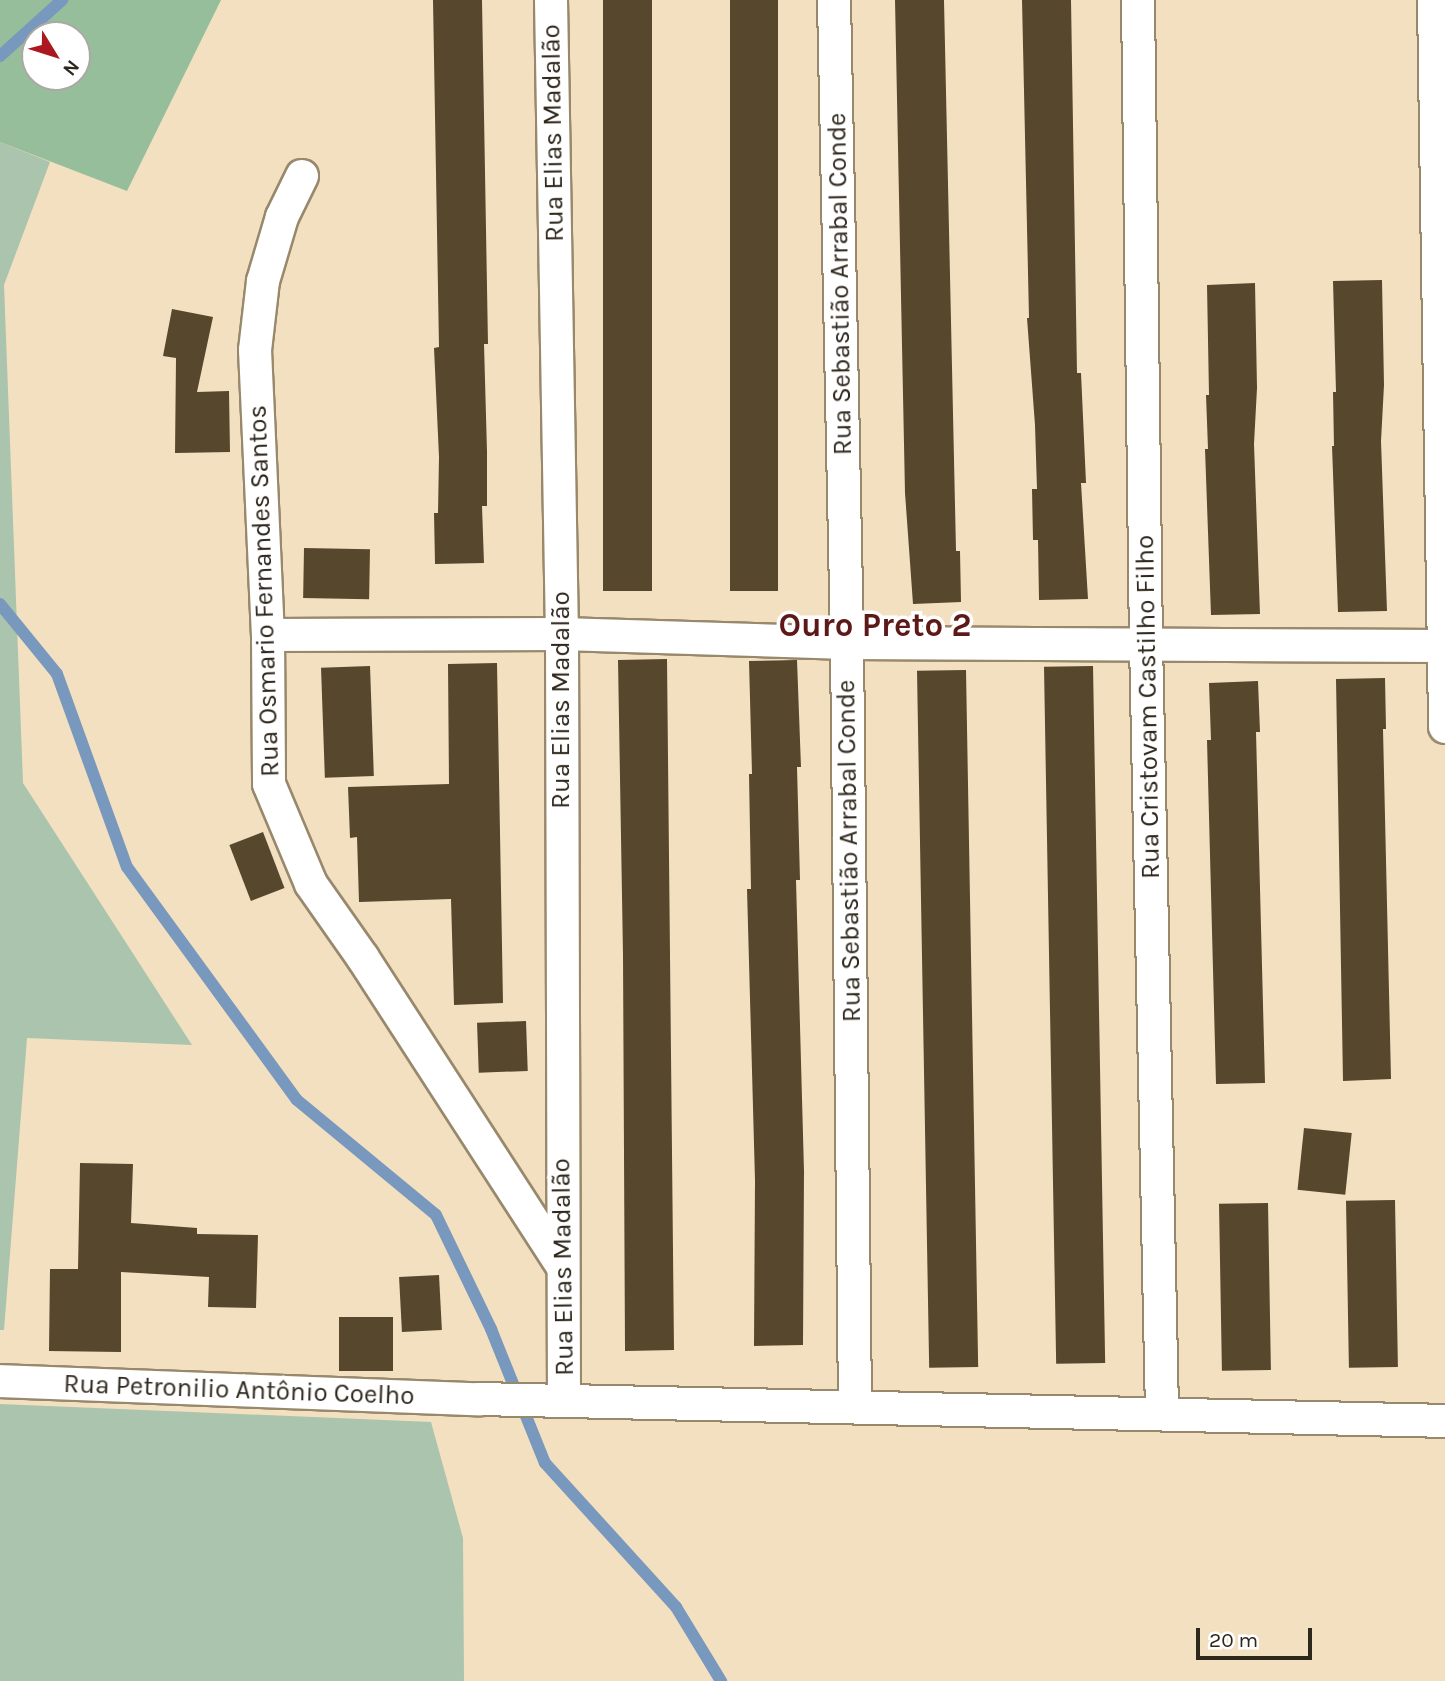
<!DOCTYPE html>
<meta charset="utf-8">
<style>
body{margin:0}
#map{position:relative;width:1445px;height:1681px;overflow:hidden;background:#f2e0c1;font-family:Karla,sans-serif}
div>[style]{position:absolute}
.green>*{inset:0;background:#aac4ad}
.forest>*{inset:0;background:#96be9b}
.stream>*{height:12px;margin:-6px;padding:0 6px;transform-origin:6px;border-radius:6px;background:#7898bd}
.building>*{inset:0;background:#56472d;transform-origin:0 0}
.roads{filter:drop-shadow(2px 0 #98886c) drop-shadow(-2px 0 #98886c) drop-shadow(0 2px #98886c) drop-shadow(0 -2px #98886c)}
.street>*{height:32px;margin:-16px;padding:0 16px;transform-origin:16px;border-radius:16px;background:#fff}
span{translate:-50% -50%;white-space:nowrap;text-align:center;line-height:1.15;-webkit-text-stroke:7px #fff;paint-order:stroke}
.street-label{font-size:26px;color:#2e271c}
.district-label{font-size:33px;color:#5d1918;font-weight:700}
.north{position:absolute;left:21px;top:21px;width:70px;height:70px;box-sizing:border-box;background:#fff;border:2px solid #aba9a4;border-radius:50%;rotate:128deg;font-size:19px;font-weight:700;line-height:28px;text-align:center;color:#2e271c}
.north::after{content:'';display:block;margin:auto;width:24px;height:32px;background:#ab1820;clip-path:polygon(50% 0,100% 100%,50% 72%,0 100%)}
.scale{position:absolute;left:1196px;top:1628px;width:116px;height:32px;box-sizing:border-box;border:4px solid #2e271c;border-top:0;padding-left:9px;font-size:21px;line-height:24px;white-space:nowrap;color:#2e271c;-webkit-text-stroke:5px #fff;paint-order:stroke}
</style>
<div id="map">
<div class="green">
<i style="clip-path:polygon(0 142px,50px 162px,4px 285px,23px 783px,192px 1045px,27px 1038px,4px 1330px,0 1330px)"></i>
<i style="clip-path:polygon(0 1404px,431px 1422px,463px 1538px,464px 1681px,0 1681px)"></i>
</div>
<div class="forest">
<i style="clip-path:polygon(evenodd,0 0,221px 0,127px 191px,0 142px,0 0,35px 35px,77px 35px,77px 77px,35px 77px,35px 35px)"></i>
</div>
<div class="stream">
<i style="left:0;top:56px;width:84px;rotate:-42.1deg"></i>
<i style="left:0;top:604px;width:90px;rotate:50.8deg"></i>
<i style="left:57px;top:674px;width:205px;rotate:70.1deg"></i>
<i style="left:127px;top:867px;width:288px;rotate:53.9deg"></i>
<i style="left:297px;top:1100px;width:180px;rotate:39.6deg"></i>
<i style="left:436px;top:1215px;width:127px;rotate:64.2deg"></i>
<i style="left:491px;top:1329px;width:144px;rotate:68.1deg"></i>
<i style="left:545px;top:1463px;width:195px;rotate:47.7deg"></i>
<i style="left:676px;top:1607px;width:87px;rotate:58.7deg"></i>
</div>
<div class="building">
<i style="clip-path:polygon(433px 0,482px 0,488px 344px,484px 344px,487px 452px,487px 506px,482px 506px,484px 563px,435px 564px,434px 513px,438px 513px,439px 457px,434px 348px,439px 347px)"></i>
<i style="left:603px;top:0;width:49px;height:591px"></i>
<i style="left:730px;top:0;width:48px;height:591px"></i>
<i style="clip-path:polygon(895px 0,944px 0,956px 551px,960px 551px,961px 602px,913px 604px,905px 493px)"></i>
<i style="clip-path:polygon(1022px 0,1071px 0,1077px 373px,1081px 373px,1086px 483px,1081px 483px,1088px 599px,1039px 600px,1038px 540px,1033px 540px,1032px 489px,1037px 489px,1035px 425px,1027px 318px,1029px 318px)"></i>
<i style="clip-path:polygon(1382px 280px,1384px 385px,1381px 441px,1387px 611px,1338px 612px,1332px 446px,1334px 446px,1333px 392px,1336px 392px,1333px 281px)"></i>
<i style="clip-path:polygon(1255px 283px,1257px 388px,1254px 444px,1260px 614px,1211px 615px,1205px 449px,1208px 449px,1206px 395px,1209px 395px,1207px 285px)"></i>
<i style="clip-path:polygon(172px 309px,213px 317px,197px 392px,229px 391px,230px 452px,175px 453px,176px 358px,163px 356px)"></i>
<i style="left:304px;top:548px;width:66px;height:50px;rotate:1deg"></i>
<i style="clip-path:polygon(667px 659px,674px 1350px,625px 1351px,623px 955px,618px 660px)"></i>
<i style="clip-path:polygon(797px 660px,801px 767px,797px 767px,800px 880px,796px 880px,804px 1171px,803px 1345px,754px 1346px,755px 1180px,747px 889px,751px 889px,749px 774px,752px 774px,749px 661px)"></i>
<i style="clip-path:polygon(497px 663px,503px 1003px,454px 1005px,451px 899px,359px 902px,357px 837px,350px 838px,348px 787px,449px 784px,448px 664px)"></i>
<i style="left:370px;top:666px;width:110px;height:49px;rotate:88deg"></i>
<i style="left:1093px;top:666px;width:697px;height:49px;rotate:89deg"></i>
<i style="left:966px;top:670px;width:697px;height:49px;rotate:89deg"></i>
<i style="clip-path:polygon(1385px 678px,1386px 729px,1383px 729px,1391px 1079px,1343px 1081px,1336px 679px)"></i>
<i style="clip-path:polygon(1258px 681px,1260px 732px,1256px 732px,1265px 1083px,1216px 1084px,1207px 740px,1211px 740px,1209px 683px)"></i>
<i style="left:263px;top:832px;width:60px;height:36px;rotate:69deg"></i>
<i style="left:526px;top:1021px;width:50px;height:49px;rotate:88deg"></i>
<i style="left:1304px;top:1128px;width:48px;height:62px;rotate:6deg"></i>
<i style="clip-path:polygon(80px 1163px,133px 1164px,131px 1223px,197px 1228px,197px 1234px,258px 1235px,256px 1308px,208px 1307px,209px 1277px,121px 1272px,121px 1352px,49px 1351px,50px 1269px,78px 1269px)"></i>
<i style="left:1395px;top:1200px;width:167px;height:49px;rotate:89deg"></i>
<i style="left:1268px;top:1203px;width:167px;height:49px;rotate:89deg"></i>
<i style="left:439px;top:1275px;width:55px;height:40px;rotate:87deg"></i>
<i style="left:339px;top:1317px;width:54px;height:54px"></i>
</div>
<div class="roads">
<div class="street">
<i style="left:551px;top:0;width:634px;rotate:89.01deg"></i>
<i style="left:562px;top:634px;width:767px;rotate:89.85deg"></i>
<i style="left:834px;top:0;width:643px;rotate:88.84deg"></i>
<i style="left:847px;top:643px;width:764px;rotate:89.4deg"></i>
<i style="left:1138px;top:0;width:642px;rotate:89.29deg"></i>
<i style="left:1146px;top:642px;width:772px;rotate:88.81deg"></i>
<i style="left:1434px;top:0;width:727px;rotate:89.13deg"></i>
<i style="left:302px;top:176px;width:46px;rotate:116deg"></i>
<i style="left:282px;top:217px;width:67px;rotate:106.5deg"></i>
<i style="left:263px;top:281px;width:69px;rotate:96.6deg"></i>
<i style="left:255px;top:350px;width:285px;rotate:87.4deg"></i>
<i style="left:268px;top:635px;width:149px;rotate:89.6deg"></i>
<i style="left:269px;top:784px;width:108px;rotate:67.2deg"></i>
<i style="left:311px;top:884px;width:90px;rotate:54.9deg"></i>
<i style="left:363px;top:958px;width:367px;rotate:57.1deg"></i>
<i style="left:268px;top:635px;width:294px;rotate:-0.2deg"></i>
<i style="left:562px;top:634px;width:285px;rotate:1.8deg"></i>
<i style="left:847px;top:643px;width:596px;rotate:0.29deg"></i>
<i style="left:0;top:1381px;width:479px;rotate:2.2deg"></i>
<i style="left:479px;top:1399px;width:966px;rotate:1.3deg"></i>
</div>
</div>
<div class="street-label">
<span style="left:553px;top:133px;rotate:-91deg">Rua Elias Madalão</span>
<span style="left:840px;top:284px;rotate:-91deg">Rua Sebastião Arrabal Conde</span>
<span style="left:264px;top:591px;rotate:-92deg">Rua Osmario Fernandes Santos</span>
<span style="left:561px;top:700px;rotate:-90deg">Rua Elias Madalão</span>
<span style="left:1148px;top:707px;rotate:-91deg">Rua Cristovam Castilho Filho</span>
<span style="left:849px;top:851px;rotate:-91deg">Rua Sebastião Arrabal Conde</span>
<span style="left:563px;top:1267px;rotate:-91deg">Rua Elias Madalão</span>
<span style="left:239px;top:1390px;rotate:2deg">Rua Petronilio Antônio Coelho</span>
</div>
<div class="district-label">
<span style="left:875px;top:626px">Ouro Preto 2</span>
</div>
<div class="north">N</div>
<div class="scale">20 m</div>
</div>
